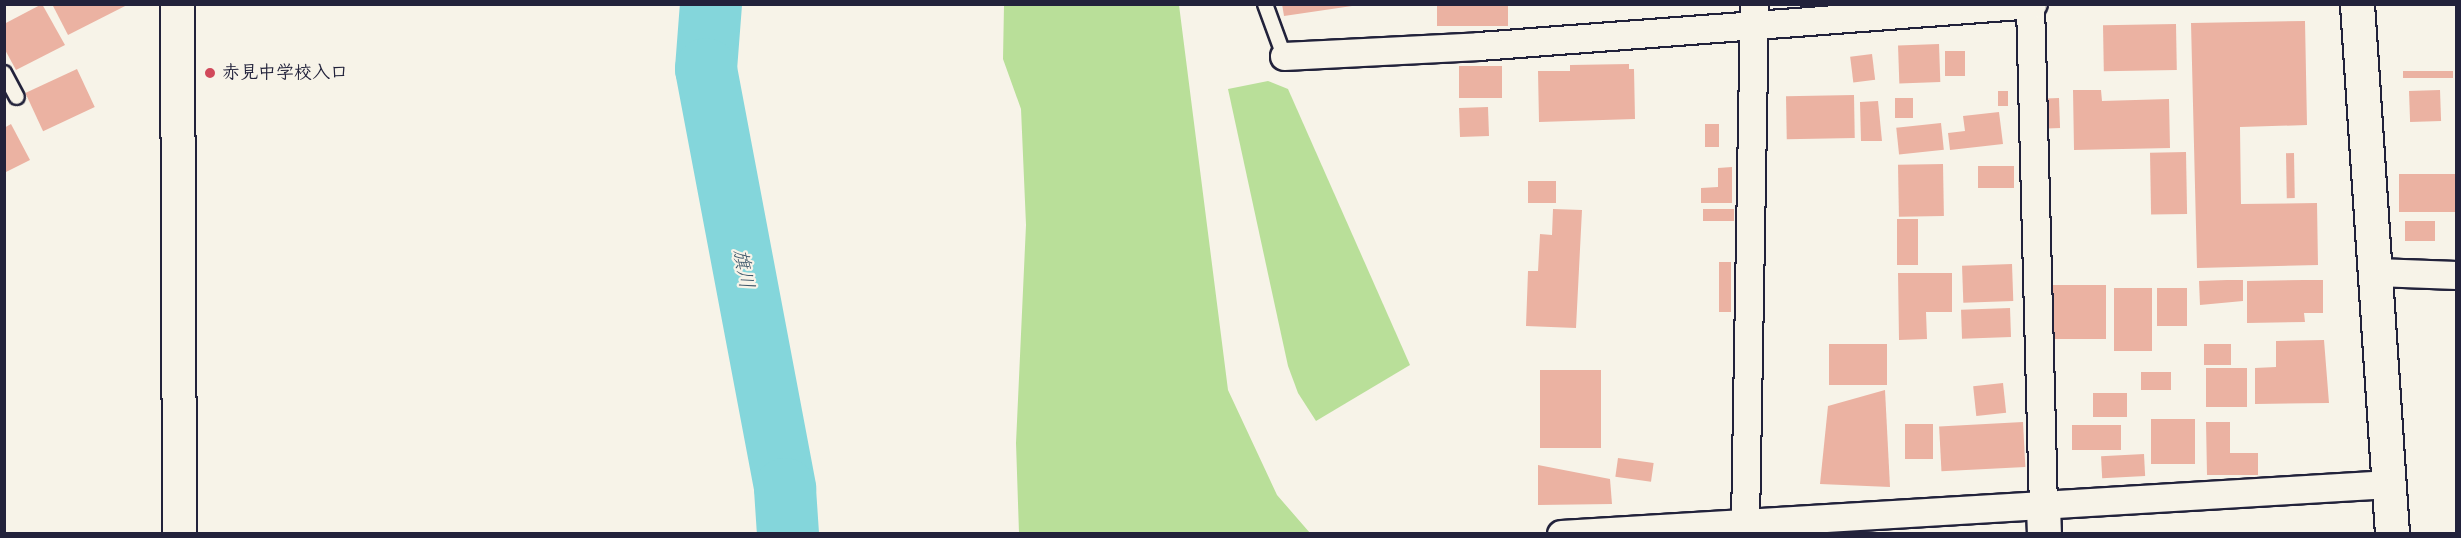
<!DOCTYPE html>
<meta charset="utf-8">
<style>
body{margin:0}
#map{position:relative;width:2461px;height:538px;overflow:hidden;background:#f7f3e8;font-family:"Balsamiq Sans","Klee One",sans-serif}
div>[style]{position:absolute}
.green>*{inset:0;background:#b9df99}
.river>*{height:62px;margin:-31px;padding:0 31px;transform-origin:31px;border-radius:31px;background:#84d6db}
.building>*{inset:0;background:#ebb2a2;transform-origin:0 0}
.roads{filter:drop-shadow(2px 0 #22223b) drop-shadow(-2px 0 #22223b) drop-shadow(0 2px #22223b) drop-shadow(0 -2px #22223b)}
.lane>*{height:14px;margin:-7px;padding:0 7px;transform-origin:7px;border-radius:7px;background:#f7f3e8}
.street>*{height:27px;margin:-13.5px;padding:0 13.5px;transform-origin:13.5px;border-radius:13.5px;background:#f7f3e8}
.secondary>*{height:33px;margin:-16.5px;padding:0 16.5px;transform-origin:16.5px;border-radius:16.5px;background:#f7f3e8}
.dots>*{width:16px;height:16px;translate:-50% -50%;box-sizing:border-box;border:3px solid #f7f3e8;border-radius:50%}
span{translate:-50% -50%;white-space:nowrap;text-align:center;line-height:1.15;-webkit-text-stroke:4.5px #f7f3e8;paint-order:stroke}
.poi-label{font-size:18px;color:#22223b;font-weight:700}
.left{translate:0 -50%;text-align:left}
.water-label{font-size:20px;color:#3f586b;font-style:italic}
.frame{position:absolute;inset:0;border:6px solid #22223b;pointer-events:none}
</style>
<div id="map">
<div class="green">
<i style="clip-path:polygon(1004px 5px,1179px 5px,1228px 390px,1277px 495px,1310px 533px,1019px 533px,1016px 443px,1026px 225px,1021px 109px,1003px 59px)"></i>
<i style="clip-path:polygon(1268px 81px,1288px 89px,1410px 365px,1316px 421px,1298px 393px,1288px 366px,1228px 89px)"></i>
</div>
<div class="river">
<i style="left:711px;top:4px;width:65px;rotate:94.4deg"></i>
<i style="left:706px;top:69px;width:427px;rotate:79.3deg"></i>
<i style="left:785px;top:489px;width:45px;rotate:86.2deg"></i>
</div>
<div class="building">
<i style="clip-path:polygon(42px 4px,65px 45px,16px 70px,4px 48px,4px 24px)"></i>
<i style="clip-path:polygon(52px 4px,129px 4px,68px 35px)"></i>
<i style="clip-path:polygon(1282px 4px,1352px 4px,1352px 6px,1284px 16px)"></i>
<i style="left:1437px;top:4px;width:71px;height:22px"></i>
<i style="clip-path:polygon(2305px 21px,2307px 125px,2240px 127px,2241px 204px,2317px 203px,2318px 265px,2197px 268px,2191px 23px)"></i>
<i style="left:2176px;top:24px;width:46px;height:73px;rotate:89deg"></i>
<i style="left:1939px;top:44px;width:38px;height:41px;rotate:88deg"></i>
<i style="left:1965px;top:51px;width:25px;height:20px;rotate:90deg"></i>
<i style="left:1872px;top:54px;width:26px;height:22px;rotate:83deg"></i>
<i style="clip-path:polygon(1629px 64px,1629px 69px,1634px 69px,1635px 119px,1539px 122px,1538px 71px,1570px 71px,1570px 65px)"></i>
<i style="left:1459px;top:66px;width:43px;height:32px"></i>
<i style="left:77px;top:69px;width:42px;height:57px;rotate:65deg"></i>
<i style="left:2453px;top:71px;width:7px;height:50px;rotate:90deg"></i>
<i style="clip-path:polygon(2073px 90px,2101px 90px,2102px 101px,2169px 99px,2170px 148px,2074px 150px)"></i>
<i style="left:2440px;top:90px;width:31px;height:31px;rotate:88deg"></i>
<i style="left:2008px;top:91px;width:15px;height:10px;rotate:90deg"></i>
<i style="left:1854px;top:95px;width:43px;height:68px;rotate:89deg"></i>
<i style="left:1895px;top:98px;width:18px;height:20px"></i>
<i style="left:2059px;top:98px;width:30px;height:13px;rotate:88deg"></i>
<i style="clip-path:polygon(1878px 101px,1882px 141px,1861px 141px,1860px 102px)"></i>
<i style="left:1488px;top:107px;width:29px;height:29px;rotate:88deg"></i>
<i style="clip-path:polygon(1999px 112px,2003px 144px,1950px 150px,1948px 133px,1965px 131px,1963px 116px)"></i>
<i style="left:1941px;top:123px;width:27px;height:45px;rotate:84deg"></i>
<i style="clip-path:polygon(11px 124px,30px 160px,4px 173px,4px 128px)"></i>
<i style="left:1719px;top:124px;width:23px;height:14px;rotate:90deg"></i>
<i style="left:2186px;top:152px;width:62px;height:36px;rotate:89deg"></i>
<i style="left:2294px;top:153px;width:45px;height:8px;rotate:89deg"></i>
<i style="left:1943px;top:164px;width:52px;height:45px;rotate:89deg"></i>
<i style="left:2014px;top:166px;width:22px;height:36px;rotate:90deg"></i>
<i style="clip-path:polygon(1732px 167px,1732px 203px,1701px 203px,1701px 188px,1718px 187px,1718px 168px)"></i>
<i style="left:2456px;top:174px;width:38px;height:57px;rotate:90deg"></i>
<i style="left:1528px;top:181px;width:28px;height:22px"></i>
<i style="clip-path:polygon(1553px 209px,1582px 210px,1576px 328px,1526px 326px,1528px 271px,1538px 271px,1540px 234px,1552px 235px)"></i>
<i style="left:1703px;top:209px;width:31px;height:12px"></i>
<i style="left:1897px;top:219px;width:21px;height:46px"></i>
<i style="left:2405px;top:221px;width:30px;height:20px"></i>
<i style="left:1719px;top:262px;width:12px;height:50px"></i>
<i style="left:2012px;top:264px;width:37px;height:50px;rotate:88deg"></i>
<i style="clip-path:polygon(1898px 273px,1952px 273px,1952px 312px,1926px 312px,1927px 339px,1899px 340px)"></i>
<i style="clip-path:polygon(2227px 280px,2243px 280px,2243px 301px,2200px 305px,2199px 281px)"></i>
<i style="clip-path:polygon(2304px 280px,2323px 280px,2323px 313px,2304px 313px,2305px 322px,2247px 323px,2247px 281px)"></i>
<i style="left:2106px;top:285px;width:54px;height:54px;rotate:90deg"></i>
<i style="left:2114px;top:288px;width:38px;height:63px"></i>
<i style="left:2157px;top:288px;width:30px;height:38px"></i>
<i style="left:2010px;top:308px;width:29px;height:49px;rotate:88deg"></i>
<i style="clip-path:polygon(2324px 340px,2329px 403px,2255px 404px,2255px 368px,2276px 367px,2276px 341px)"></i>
<i style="left:1887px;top:344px;width:41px;height:58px;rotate:90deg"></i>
<i style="left:2204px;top:344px;width:27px;height:21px"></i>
<i style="left:2206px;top:368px;width:41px;height:39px"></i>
<i style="left:1540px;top:370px;width:61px;height:78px"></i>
<i style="left:2141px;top:372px;width:30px;height:18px"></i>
<i style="left:2003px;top:383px;width:30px;height:30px;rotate:84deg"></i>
<i style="clip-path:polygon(1885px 390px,1890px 487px,1820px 484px,1828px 406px)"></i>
<i style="left:2093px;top:393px;width:34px;height:24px"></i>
<i style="left:2151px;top:419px;width:44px;height:45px"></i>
<i style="left:2023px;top:422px;width:45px;height:84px;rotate:87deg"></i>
<i style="clip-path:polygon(2206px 422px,2230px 422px,2230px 453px,2258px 453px,2258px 475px,2207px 475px)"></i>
<i style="left:1933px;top:424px;width:35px;height:28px;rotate:90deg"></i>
<i style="left:2072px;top:425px;width:49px;height:25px"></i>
<i style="left:2144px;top:454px;width:22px;height:43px;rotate:87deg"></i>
<i style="left:1618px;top:458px;width:36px;height:19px;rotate:8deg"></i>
<i style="clip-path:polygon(1538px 465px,1610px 479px,1612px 504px,1538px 505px)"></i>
</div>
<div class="roads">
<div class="lane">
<i style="left:1265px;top:4px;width:55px;rotate:69.9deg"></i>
<i style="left:4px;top:73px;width:27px;rotate:62deg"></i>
</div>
<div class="street">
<i style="left:2030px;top:4px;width:502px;rotate:88.52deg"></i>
<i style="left:1284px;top:56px;width:195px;rotate:-2.9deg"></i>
<i style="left:1479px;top:46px;width:555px;rotate:-4.34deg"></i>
<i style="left:2376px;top:272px;width:80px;rotate:2.1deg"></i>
<i style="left:1745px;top:522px;width:518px;rotate:-89deg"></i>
<i style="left:1561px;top:534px;width:830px;rotate:-3.46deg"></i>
</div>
<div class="secondary">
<i style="left:177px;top:4px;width:530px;rotate:89.78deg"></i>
<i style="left:2357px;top:4px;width:531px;rotate:86.22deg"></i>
<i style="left:2043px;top:506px;width:28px;rotate:88deg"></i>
</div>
</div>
<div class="dots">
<i style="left:210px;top:73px;background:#d1495b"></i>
</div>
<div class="poi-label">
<span class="left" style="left:222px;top:73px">赤見中学校入口</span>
</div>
<div class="water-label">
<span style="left:743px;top:269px;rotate:79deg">旗川</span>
</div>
<div class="frame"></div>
</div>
